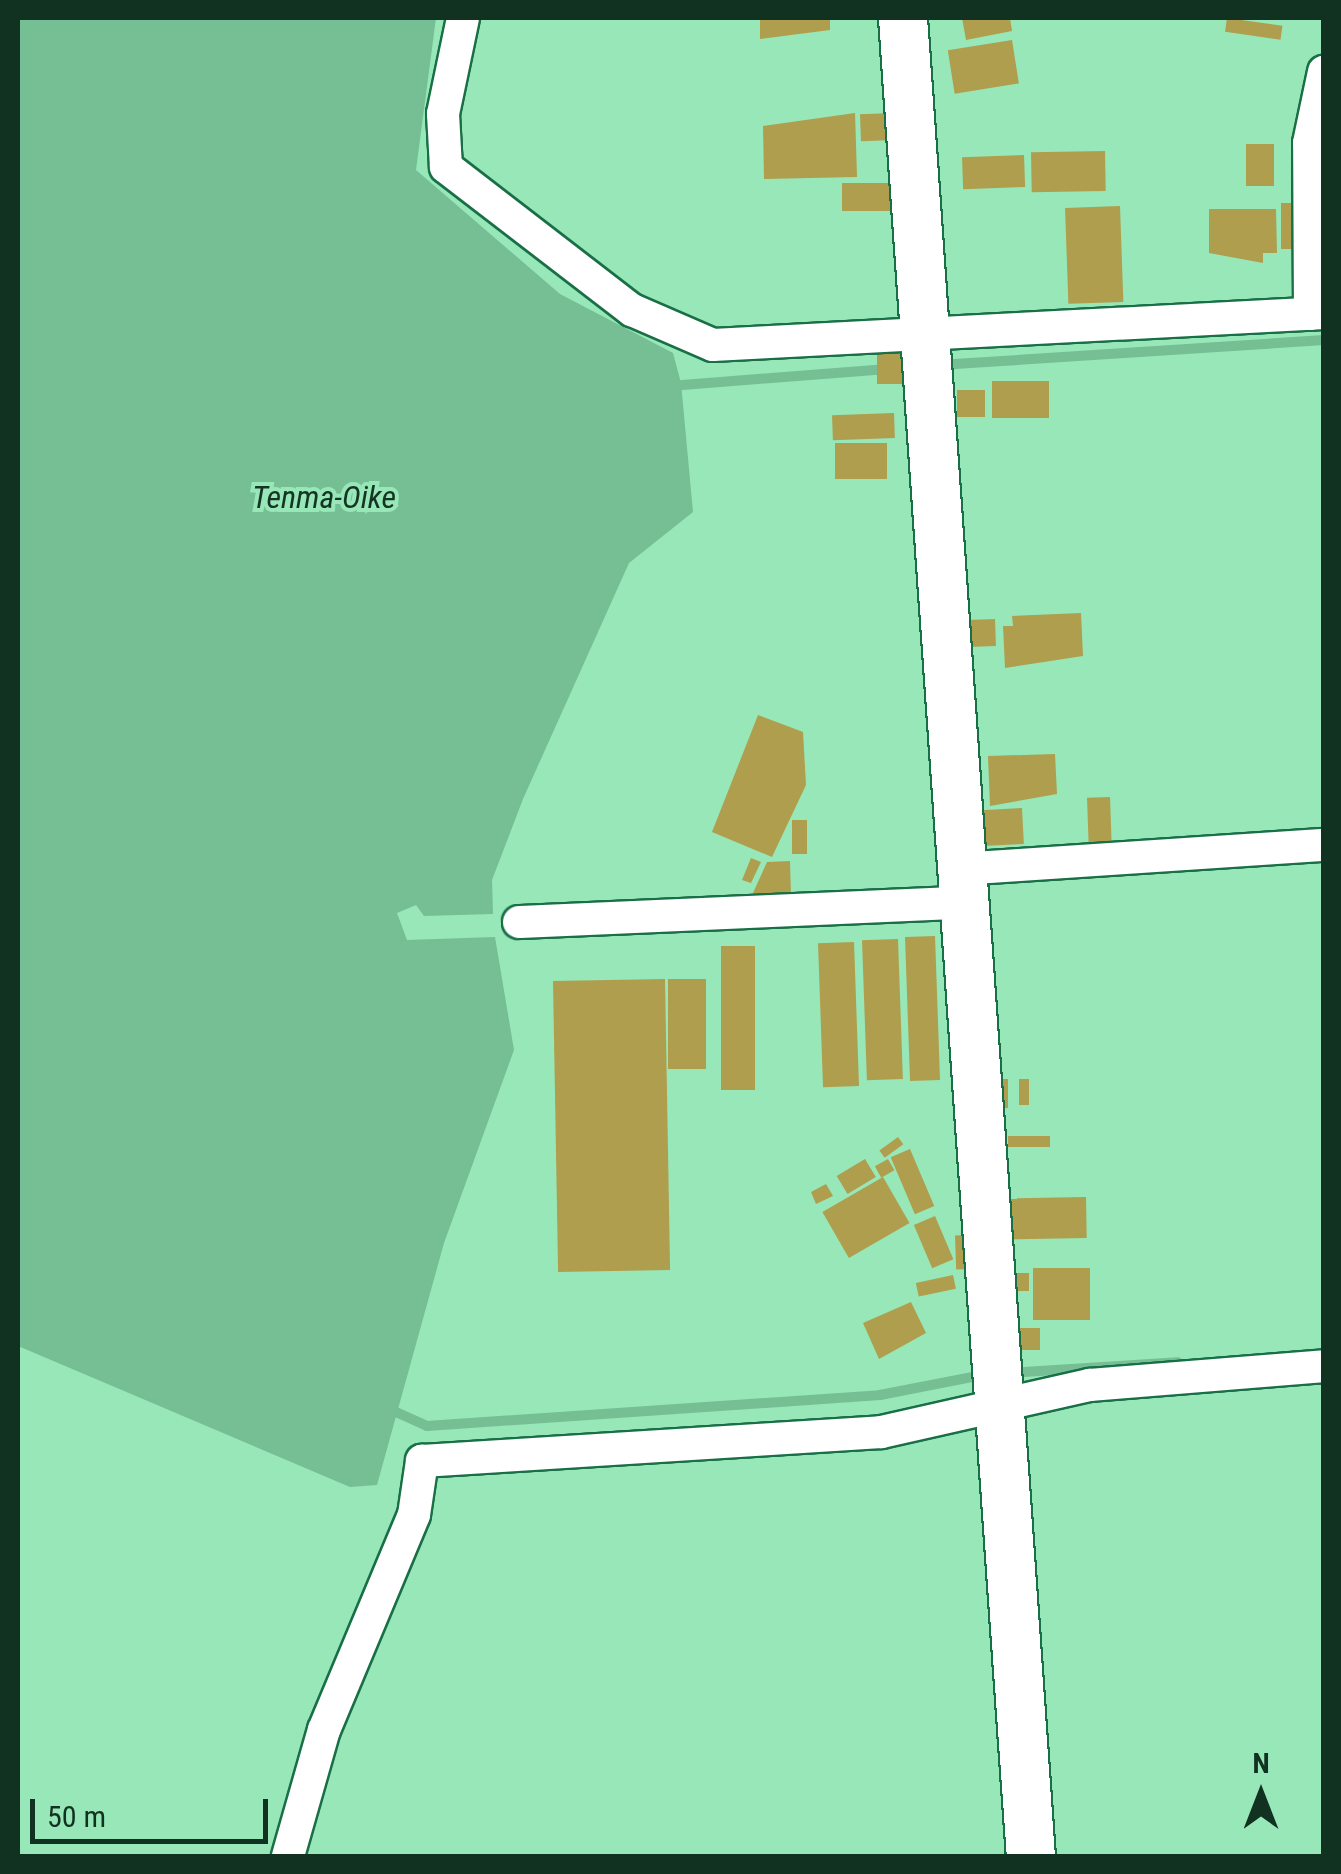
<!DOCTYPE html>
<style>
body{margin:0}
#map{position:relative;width:1341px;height:1874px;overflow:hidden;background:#97e7b8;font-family:"Roboto Condensed",sans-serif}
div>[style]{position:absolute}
.water>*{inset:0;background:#76be94}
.stream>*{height:10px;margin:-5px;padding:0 5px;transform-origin:5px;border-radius:5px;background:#76be94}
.building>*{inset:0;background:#af9e4e;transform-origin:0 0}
.roads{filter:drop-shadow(2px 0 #196f46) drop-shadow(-2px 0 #196f46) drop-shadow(0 2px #196f46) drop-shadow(0 -2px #196f46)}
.street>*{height:32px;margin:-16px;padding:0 16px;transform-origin:16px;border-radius:16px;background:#fff}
.secondary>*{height:48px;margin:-24px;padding:0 24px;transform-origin:24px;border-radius:24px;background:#fff}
span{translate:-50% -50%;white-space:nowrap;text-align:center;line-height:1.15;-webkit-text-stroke:8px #97e7b8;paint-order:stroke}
.water-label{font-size:32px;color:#153524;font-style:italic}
.frame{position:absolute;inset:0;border:20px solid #113220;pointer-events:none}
.north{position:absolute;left:1211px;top:1744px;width:100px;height:100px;-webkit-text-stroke:8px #97e7b8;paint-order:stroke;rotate:0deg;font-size:28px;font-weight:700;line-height:40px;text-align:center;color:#113220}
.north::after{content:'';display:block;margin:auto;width:35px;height:45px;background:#113220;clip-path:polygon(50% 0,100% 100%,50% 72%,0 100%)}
.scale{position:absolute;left:30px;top:1799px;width:238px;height:45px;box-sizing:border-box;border:5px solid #113220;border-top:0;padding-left:12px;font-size:30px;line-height:35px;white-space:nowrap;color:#113220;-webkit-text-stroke:8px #97e7b8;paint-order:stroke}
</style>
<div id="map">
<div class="water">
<i style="clip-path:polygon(18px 18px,436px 18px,416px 170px,560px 294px,673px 353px,681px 383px,693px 512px,629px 563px,523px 799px,492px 880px,493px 914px,424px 916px,416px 905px,397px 913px,407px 940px,495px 937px,514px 1050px,444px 1243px,377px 1485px,350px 1487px,18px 1346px)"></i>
</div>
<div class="stream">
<i style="left:939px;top:365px;width:386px;rotate:-3.7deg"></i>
<i style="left:670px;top:386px;width:218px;rotate:-4.5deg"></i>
<i style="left:1010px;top:1373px;width:168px;rotate:-3.7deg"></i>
<i style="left:387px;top:1408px;width:44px;rotate:24.2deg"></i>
<i style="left:427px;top:1426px;width:454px;rotate:-3.9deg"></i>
<i style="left:880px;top:1395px;width:105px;rotate:-11deg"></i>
</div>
<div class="building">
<i style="clip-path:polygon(760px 18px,830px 18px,830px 30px,760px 39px)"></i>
<i style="clip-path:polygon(962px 18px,1010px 18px,1012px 31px,966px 40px)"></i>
<i style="left:1227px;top:18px;width:56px;height:14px;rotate:8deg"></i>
<i style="left:1012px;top:40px;width:44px;height:65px;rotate:81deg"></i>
<i style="clip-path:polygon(855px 113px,857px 177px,764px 179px,763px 126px)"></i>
<i style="left:894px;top:113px;width:27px;height:34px;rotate:88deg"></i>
<i style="left:1274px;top:144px;width:42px;height:28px;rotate:90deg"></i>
<i style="left:1105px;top:151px;width:40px;height:74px;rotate:89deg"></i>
<i style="left:1024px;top:155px;width:32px;height:62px;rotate:88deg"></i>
<i style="left:900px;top:183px;width:28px;height:58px;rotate:90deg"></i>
<i style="left:1281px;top:203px;width:22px;height:46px"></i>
<i style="left:1120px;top:206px;width:96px;height:55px;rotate:88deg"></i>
<i style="clip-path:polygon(1209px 209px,1276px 209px,1277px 253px,1263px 253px,1263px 263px,1209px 253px)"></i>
<i style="left:877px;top:351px;width:34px;height:33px"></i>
<i style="left:992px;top:381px;width:57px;height:37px"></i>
<i style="left:957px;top:390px;width:28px;height:27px"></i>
<i style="left:894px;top:413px;width:25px;height:62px;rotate:88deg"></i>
<i style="left:887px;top:443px;width:36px;height:52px;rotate:90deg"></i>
<i style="clip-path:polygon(1081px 613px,1083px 656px,1005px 668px,1003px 626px,1013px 626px,1012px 616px)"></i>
<i style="left:995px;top:619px;width:27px;height:28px;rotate:88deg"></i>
<i style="clip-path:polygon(758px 715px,803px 732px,806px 785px,772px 857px,712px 832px)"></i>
<i style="clip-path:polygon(1055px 754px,1057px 794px,990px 806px,988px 756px)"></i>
<i style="left:1110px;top:797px;width:47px;height:23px;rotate:88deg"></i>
<i style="left:1022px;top:808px;width:36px;height:46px;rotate:87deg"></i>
<i style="left:792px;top:820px;width:15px;height:34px"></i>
<i style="clip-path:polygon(751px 858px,761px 862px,751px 883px,742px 880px)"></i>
<i style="clip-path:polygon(790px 861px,791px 896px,753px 893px,767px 862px)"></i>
<i style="left:935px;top:936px;width:144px;height:30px;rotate:88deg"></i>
<i style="left:898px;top:939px;width:140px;height:36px;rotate:88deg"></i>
<i style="left:854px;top:942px;width:144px;height:36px;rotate:88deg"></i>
<i style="left:721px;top:946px;width:34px;height:144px"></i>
<i style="left:665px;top:979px;width:291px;height:112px;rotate:89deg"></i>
<i style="left:668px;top:979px;width:38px;height:90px"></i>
<i style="left:996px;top:1079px;width:12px;height:29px"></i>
<i style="left:1019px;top:1079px;width:10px;height:26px"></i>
<i style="left:1008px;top:1136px;width:42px;height:11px"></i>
<i style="left:898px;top:1137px;width:9px;height:23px;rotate:54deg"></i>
<i style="left:910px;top:1149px;width:62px;height:21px;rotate:67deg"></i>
<i style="left:865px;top:1159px;width:21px;height:33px;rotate:59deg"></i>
<i style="left:888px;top:1159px;width:13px;height:15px;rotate:61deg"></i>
<i style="left:883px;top:1177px;width:53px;height:70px;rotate:60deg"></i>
<i style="clip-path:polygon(826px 1184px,833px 1196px,816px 1204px,811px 1192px)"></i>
<i style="left:1086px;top:1197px;width:41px;height:78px;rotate:89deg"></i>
<i style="left:935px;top:1216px;width:47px;height:23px;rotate:67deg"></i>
<i style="left:969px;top:1235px;width:34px;height:14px;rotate:88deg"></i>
<i style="left:1090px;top:1268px;width:52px;height:57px;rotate:90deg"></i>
<i style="left:1008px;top:1273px;width:21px;height:18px"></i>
<i style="left:953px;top:1275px;width:14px;height:38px;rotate:78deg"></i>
<i style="clip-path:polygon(911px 1302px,926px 1333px,879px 1359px,863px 1323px)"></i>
<i style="left:1015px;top:1328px;width:25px;height:22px"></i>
</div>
<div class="roads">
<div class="street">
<i style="left:463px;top:18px;width:98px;rotate:101.8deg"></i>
<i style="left:443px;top:114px;width:53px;rotate:86.8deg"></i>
<i style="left:446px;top:167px;width:235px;rotate:37.6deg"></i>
<i style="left:632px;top:310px;width:88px;rotate:23.4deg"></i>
<i style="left:713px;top:345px;width:612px;rotate:-3deg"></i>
<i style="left:1310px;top:314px;width:171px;rotate:-90.3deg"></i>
<i style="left:1309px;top:143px;width:73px;rotate:-78.1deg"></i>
<i style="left:960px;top:869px;width:365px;rotate:-3.8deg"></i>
<i style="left:519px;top:922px;width:442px;rotate:-2.5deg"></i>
<i style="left:288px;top:1856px;width:131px;rotate:-74.1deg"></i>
<i style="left:324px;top:1730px;width:233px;rotate:-67.3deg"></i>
<i style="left:414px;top:1515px;width:55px;rotate:-81.6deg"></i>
<i style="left:422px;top:1461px;width:460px;rotate:-3.6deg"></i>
<i style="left:881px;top:1432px;width:214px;rotate:-12.7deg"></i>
<i style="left:1090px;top:1385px;width:235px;rotate:-4.6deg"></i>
</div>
<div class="secondary">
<i style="left:903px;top:18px;width:1842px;rotate:86.02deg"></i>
</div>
</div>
<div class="water-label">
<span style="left:324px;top:497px">Tenma-Oike</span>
</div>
<div class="frame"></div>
<div class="north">N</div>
<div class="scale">50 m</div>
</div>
